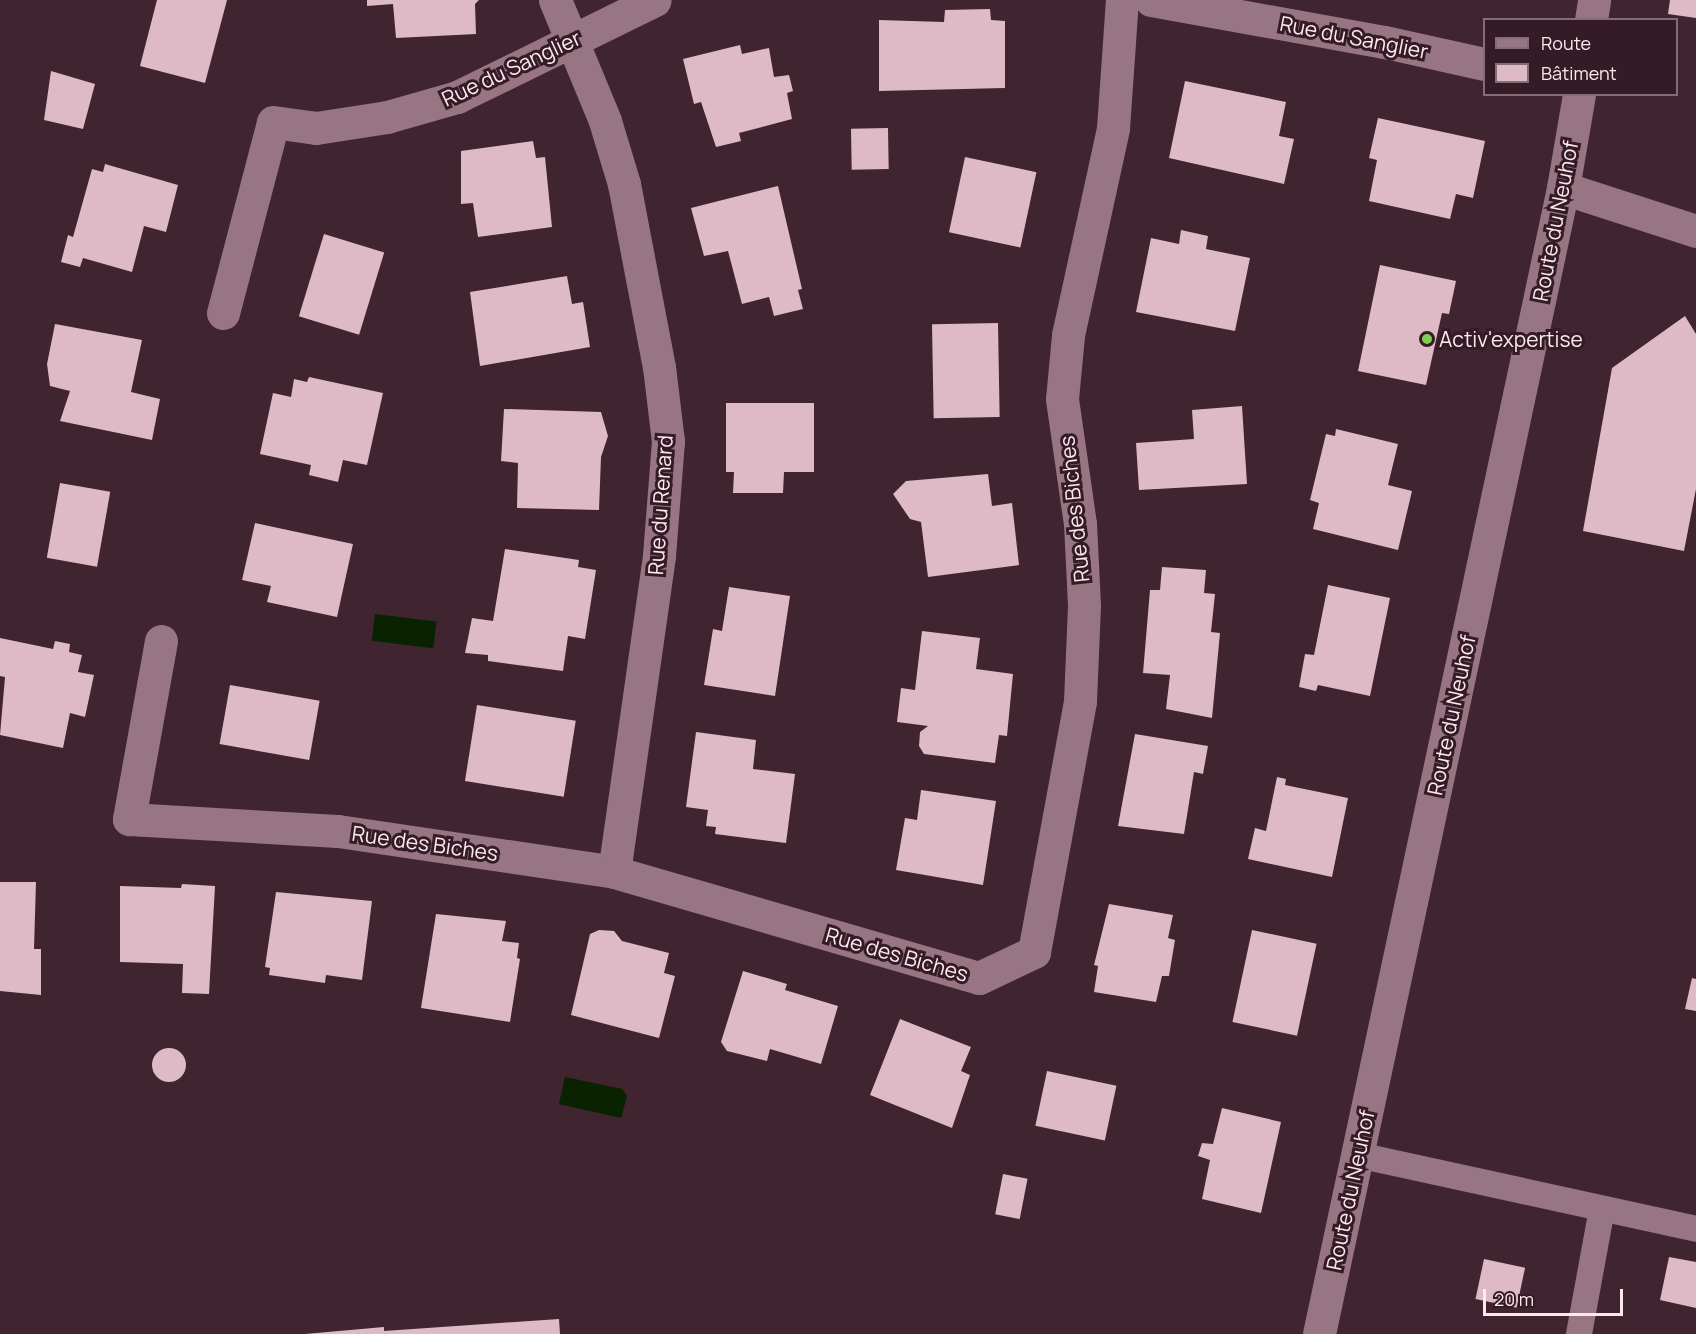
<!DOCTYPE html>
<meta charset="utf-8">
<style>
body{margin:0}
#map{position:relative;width:1696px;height:1334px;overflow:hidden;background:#402430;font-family:Manrope,sans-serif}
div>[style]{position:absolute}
.water>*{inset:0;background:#092200;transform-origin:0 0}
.building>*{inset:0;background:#debac7;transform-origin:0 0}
.round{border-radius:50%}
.service>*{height:26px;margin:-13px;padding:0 13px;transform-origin:13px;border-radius:13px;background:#977582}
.minor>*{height:33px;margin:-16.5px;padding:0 16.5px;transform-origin:16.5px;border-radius:16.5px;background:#977582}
.tertiary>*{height:33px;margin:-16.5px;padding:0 16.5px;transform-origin:16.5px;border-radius:16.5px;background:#977582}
.dots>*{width:16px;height:16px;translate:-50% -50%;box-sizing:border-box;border:3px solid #351b26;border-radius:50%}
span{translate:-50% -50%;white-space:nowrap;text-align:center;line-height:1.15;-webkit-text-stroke:6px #351b26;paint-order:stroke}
.street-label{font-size:21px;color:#fce9f0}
.poi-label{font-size:21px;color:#fce9f0}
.left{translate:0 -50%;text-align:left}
.legend{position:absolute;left:1483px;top:18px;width:195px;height:78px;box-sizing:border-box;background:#351b26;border:2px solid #856d77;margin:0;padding:8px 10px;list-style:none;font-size:18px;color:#fce9f0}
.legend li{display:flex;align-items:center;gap:12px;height:30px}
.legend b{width:30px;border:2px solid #856d77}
.scale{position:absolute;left:1483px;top:1289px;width:140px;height:27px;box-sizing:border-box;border:3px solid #fce9f0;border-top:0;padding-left:8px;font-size:18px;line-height:21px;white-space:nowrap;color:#fce9f0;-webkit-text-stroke:4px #351b26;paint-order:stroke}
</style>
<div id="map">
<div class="water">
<i style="left:375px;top:614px;width:62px;height:27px;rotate:7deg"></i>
<i style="clip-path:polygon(565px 1077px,622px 1089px,627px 1096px,621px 1118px,559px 1104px)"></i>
</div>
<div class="building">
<i style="clip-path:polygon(157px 0,227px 0,205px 83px,140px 66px)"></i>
<i style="clip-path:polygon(367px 0,479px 0,475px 4px,476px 34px,396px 38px,393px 4px,367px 6px)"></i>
<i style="clip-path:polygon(1670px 0,1696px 0,1696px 18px,1668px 14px)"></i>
<i style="clip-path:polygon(990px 9px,991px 20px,1005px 21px,1005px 88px,879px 91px,879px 20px,944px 22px,945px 10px)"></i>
<i style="clip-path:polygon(740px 45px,742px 54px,769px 48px,774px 77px,789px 75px,793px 91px,787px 93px,792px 119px,739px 133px,741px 141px,716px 147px,701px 102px,694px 104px,683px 59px)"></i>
<i style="clip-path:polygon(51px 71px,95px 84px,83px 129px,44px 120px)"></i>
<i style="clip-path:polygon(1185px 81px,1286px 102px,1279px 136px,1294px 139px,1284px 184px,1169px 158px)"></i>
<i style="clip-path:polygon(1378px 118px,1485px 141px,1473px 198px,1456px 194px,1450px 219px,1369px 201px,1377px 160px,1369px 158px)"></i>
<i style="left:888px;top:128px;width:41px;height:37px;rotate:89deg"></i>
<i style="clip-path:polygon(533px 141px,536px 158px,545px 157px,552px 227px,478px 237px,473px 203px,461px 204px,461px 151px)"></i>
<i style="left:965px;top:157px;width:73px;height:77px;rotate:12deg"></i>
<i style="clip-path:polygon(105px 164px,178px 185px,166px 232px,144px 226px,132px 272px,83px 258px,80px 267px,61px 262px,68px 235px,73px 237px,92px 169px,103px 172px)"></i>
<i style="clip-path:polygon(778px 186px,802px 289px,798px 290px,803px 309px,774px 316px,769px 297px,742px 304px,728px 251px,704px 256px,691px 208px)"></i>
<i style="clip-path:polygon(1181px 230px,1208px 236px,1206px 249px,1250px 258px,1235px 331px,1136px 312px,1151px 238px,1179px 244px)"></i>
<i style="left:324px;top:234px;width:63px;height:86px;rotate:17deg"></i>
<i style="clip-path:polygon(1380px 265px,1456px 281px,1449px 314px,1442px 313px,1426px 385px,1358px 371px)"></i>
<i style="clip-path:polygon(567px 276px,572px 304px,583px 302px,590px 347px,480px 366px,470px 292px)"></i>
<i style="clip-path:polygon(1685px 316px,1696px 334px,1696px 489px,1684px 551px,1583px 531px,1612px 368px)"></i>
<i style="left:998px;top:323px;width:94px;height:66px;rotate:89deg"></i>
<i style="clip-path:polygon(55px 324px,142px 340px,131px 392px,160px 399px,152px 440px,60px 421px,70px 391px,50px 386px,47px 364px)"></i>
<i style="clip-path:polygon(309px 377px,383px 393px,367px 465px,343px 460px,338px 482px,309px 475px,311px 465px,260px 454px,273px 393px,291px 397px,294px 379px,307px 382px)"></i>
<i style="clip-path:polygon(726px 403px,814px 403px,814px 472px,784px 472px,783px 493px,733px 493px,734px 472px,726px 472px)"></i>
<i style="clip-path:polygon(1242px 406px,1247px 484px,1139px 490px,1136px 443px,1194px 439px,1192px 410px)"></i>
<i style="clip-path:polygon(504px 409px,601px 412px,608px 436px,601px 457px,599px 510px,517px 508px,518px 463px,501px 461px)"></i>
<i style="clip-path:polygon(1336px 429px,1398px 444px,1388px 485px,1412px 491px,1398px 550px,1313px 529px,1319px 503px,1310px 500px,1326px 434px,1335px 436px)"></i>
<i style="clip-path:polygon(988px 474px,992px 506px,1012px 503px,1019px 565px,928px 577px,921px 522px,910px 519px,893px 494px,906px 481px)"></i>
<i style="left:60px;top:483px;width:51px;height:76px;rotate:10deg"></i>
<i style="clip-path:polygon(255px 523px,353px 544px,337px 617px,267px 602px,271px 586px,242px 580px)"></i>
<i style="clip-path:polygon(505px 549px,579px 560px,578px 567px,596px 570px,585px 639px,568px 636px,563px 671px,488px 661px,488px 655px,465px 653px,472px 618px,493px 621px)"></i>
<i style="clip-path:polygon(1162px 567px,1206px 570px,1204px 593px,1215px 594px,1211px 632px,1220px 633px,1212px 718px,1166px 709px,1170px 675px,1143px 673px,1150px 590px,1160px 590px)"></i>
<i style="clip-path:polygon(1328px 585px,1390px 598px,1370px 696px,1318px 685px,1316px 691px,1299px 687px,1305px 654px,1314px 655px)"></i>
<i style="clip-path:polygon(729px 587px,790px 596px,775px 696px,704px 685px,713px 629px,722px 631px)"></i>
<i style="clip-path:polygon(922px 631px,980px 638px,976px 669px,1013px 674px,1007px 736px,999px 735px,995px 763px,924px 754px,919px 746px,920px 732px,928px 726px,897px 722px,901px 688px,915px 690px)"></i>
<i style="clip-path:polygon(0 638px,53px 649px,55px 641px,70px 644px,69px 652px,82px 655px,78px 672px,94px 675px,85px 717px,70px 713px,63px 748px,0 735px,5px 677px,0 676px)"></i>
<i style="left:230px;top:685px;width:91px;height:60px;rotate:10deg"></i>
<i style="left:477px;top:705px;width:100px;height:77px;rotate:9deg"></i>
<i style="clip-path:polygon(696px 732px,756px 740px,753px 769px,795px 774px,786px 843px,715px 834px,716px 827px,706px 826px,708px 810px,686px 807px)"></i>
<i style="clip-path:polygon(1135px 734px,1208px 746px,1203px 774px,1194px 772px,1184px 834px,1118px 826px)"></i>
<i style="clip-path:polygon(1277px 777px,1286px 779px,1285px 785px,1348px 798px,1332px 877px,1248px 859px,1255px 828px,1266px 831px)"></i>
<i style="clip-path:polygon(921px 790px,996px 801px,983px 885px,896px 870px,905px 818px,917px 820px)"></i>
<i style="clip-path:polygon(0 882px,36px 882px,34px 949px,41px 949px,41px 995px,0 991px)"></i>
<i style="clip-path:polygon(182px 884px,215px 886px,209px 994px,182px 993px,183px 964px,120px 962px,120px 886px,181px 888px)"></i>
<i style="clip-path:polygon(276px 892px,372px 901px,362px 980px,326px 975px,325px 983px,269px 975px,270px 968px,265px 967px)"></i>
<i style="clip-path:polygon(1109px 904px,1173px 915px,1168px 938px,1175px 940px,1169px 976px,1162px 976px,1156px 1002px,1094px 992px,1098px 966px,1094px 965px)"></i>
<i style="clip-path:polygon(436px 914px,506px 921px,502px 941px,519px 943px,517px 958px,520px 959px,510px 1022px,421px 1008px)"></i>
<i style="clip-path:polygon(599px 930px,614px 931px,622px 941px,669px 953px,664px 973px,675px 976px,659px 1038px,571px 1015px,590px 934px)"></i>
<i style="left:1252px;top:930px;width:66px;height:94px;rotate:12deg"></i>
<i style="clip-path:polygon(743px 971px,787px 984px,785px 990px,838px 1006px,821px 1064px,770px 1049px,767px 1061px,727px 1051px,721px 1042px)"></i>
<i style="clip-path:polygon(1692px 978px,1696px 979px,1696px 1011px,1685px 1009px)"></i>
<i style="clip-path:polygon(900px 1019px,971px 1047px,961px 1071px,970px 1075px,952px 1128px,870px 1095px)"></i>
<i class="round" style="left:152px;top:1048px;width:34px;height:34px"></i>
<i style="left:1047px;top:1071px;width:71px;height:56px;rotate:12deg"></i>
<i style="clip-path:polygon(1222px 1108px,1281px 1122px,1261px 1213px,1202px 1199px,1210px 1160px,1198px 1156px,1202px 1143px,1213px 1144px)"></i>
<i style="left:1003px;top:1174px;width:25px;height:41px;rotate:11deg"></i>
<i style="clip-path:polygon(1669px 1257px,1696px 1262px,1696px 1308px,1660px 1300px)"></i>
<i style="left:1484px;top:1259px;width:42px;height:41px;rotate:12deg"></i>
<i style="clip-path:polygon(559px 1319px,560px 1334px,305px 1334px,384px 1327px,384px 1331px)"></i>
</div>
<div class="service">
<i style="left:1358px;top:1155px;width:346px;rotate:12.3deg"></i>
<i style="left:1579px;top:1334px;width:127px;rotate:-79.6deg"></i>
</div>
<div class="minor">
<i style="left:555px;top:0;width:131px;rotate:67.5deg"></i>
<i style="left:605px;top:121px;width:66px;rotate:73.2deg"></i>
<i style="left:624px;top:184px;width:186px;rotate:79.2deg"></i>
<i style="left:659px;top:367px;width:75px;rotate:83.1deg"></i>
<i style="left:668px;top:441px;width:115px;rotate:94.5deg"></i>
<i style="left:659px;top:556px;width:319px;rotate:98.1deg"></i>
<i style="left:1151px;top:0;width:238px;rotate:10.2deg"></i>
<i style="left:1385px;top:42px;width:101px;rotate:12.5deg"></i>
<i style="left:1563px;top:188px;width:140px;rotate:17.9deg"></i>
<i style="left:223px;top:313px;width:197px;rotate:-75.3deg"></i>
<i style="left:273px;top:122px;width:43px;rotate:7.9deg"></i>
<i style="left:316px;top:128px;width:72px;rotate:-8.8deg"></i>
<i style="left:387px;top:117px;width:73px;rotate:-15.9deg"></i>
<i style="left:457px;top:97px;width:220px;rotate:-26.1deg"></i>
<i style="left:161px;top:641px;width:181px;rotate:100.2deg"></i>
<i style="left:129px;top:819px;width:209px;rotate:3.3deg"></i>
<i style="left:338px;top:831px;width:279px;rotate:8.4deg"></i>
<i style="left:614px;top:872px;width:380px;rotate:16.2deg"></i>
<i style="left:979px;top:978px;width:61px;rotate:-25.3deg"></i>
<i style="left:1034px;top:952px;width:255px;rotate:-79.6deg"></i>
<i style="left:1080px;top:701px;width:96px;rotate:-87.6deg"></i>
<i style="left:1084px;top:605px;width:81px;rotate:-92.8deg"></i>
<i style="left:1080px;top:524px;width:126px;rotate:-98.2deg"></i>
<i style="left:1062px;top:399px;width:64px;rotate:-84.6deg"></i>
<i style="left:1068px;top:335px;width:212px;rotate:-77.7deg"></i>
<i style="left:1113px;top:128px;width:128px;rotate:-86deg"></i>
</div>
<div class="tertiary">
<i style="left:1591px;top:20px;width:20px;rotate:-81deg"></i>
<i style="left:1319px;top:1334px;width:1172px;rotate:-77.98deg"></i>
<i style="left:1563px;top:188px;width:95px;rotate:-80.3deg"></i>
</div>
<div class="dots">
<i style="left:1427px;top:339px;background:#7fd052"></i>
</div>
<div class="street-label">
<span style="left:1354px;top:37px;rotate:11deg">Rue du Sanglier</span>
<span style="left:511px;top:68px;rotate:-25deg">Rue du Sanglier</span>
<span style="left:1555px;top:221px;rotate:-79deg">Route du Neuhof</span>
<span style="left:660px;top:505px;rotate:-86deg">Rue du Renard</span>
<span style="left:1074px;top:509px;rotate:-96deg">Rue des Biches</span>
<span style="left:1451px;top:715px;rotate:-78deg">Route du Neuhof</span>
<span style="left:425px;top:843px;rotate:8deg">Rue des Biches</span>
<span style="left:897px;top:954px;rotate:16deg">Rue des Biches</span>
<span style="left:1350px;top:1190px;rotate:-78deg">Route du Neuhof</span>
</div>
<div class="poi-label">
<span class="left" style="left:1439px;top:339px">Activ'expertise</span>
</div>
<ul class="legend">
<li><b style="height:8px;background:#977582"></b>Route</li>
<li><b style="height:16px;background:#debac7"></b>Bâtiment</li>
</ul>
<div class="scale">20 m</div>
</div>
